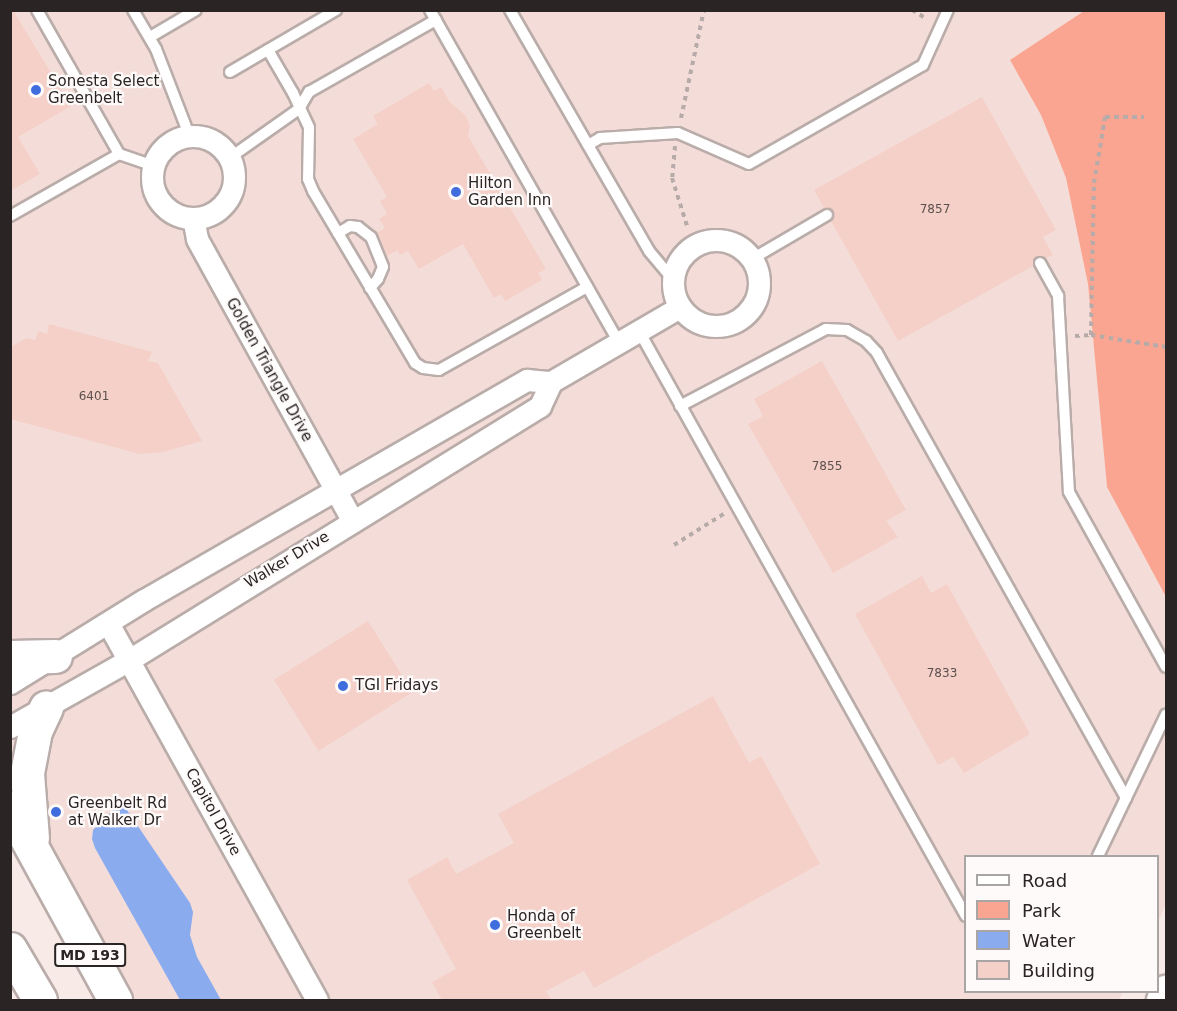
<!DOCTYPE html>
<style>
body{margin:0}
#map{position:relative;width:1177px;height:1011px;overflow:hidden;background:#f8eae6;font-family:"DejaVu Sans",sans-serif}
div>[style]{position:absolute}
.built>*{inset:0;background:#f4ddd8}
.green>*{inset:0;background:#f9a591}
.water>*{inset:0;background:#8babef}
.building>*{inset:0;background:#f4d0c8;transform-origin:0 0}
.path>*{height:4px;margin-top:-2px;transform-origin:0;background:repeating-linear-gradient(90deg,#b6aba8 0 4.5px,transparent 0 9px)}
.roads{filter:drop-shadow(2px 0 #b9aca9) drop-shadow(-2px 0 #b9aca9) drop-shadow(0 2px #b9aca9) drop-shadow(0 -2px #b9aca9)}
.service>*{height:10px;margin:-5px;padding:0 5px;transform-origin:5px;border-radius:5px;background:#fff}
.minor>*{height:21px;margin:-10.5px;padding:0 10.5px;transform-origin:10.5px;border-radius:10.5px;background:#fff}
.minor>.ring{margin:-10.5px;padding:0;box-sizing:content-box;background:none;border:21px solid #fff;border-radius:50%}
.primary>*{height:33px;margin:-16.5px;padding:0 16.5px;transform-origin:16.5px;border-radius:16.5px;background:#fff}
.motorway>*{height:33px;margin:-16.5px;padding:0 16.5px;transform-origin:16.5px;border-radius:16.5px;background:#fff}
.dots>*{width:16px;height:16px;translate:-50% -50%;box-sizing:border-box;border:3px solid #fdfaf9;border-radius:50%}
span{translate:-50% -50%;white-space:nowrap;text-align:center;line-height:1.15;-webkit-text-stroke:4.5px #fdfaf9;paint-order:stroke}
.number-label{font-size:12px;color:#5c504d}
.number-label span{-webkit-text-stroke-width:0}
.shield-label span{padding:2px 4px;background:#fdfaf9;border:2px solid;border-radius:4px;-webkit-text-stroke-width:0}
.shield-label{font-size:14px;color:#2a2524;font-weight:700}
.poi-label{font-size:15px;color:#2a2524}
.left{translate:0 -50%;text-align:left}
.street-label{font-size:15px;color:#2a2524}
.frame{position:absolute;inset:0;border:12px solid #2a2524;pointer-events:none}
.legend{position:absolute;left:964px;top:855px;width:195px;height:138px;box-sizing:border-box;background:#fdfaf9;border:2px solid #a9a5a4;margin:0;padding:8px 10px;list-style:none;font-size:18px;color:#2a2524}
.legend li{display:flex;align-items:center;gap:12px;height:30px}
.legend b{width:30px;border:2px solid #a9a5a4}
</style>
<div id="map">
<div class="built">
<i style="clip-path:polygon(10px 11px,1084px 11px,1010px 60px,1041px 115px,1066px 178px,1088px 284px,1107px 487px,1166px 597px,1166px 904px,1158px 922px,1158px 856px,966px 856px,966px 992px,1123px 992px,1119px 1000px,115px 1000px,11px 808px)"></i>
</div>
<div class="green">
<i style="clip-path:polygon(1084px 11px,1166px 11px,1166px 597px,1107px 487px,1088px 284px,1066px 178px,1041px 115px,1010px 60px)"></i>
</div>
<div class="water">
<i style="clip-path:polygon(125px 807px,190px 903px,193px 912px,190px 935px,197px 957px,221px 1000px,180px 1000px,95px 848px,92px 839px,93px 830px,113px 810px)"></i>
</div>
<div class="building">
<i style="clip-path:polygon(10px 10px,13px 10px,71px 106px,18px 137px,40px 174px,10px 191px)"></i>
<i style="clip-path:polygon(429px 83px,434px 91px,441px 87px,450px 102px,466px 116px,470px 126px,468px 136px,546px 269px,538px 273px,542px 280px,505px 301px,501px 294px,494px 298px,463px 244px,419px 269px,408px 251px,400px 255px,397px 250px,387px 256px,377px 233px,385px 228px,379px 219px,387px 214px,380px 201px,387px 197px,353px 139px,378px 124px,373px 116px)"></i>
<i style="clip-path:polygon(982px 97px,1056px 230px,1043px 237px,1053px 255px,1046px 258px,1036px 257px,1033px 266px,898px 341px,831px 221px,834px 212px,824px 208px,814px 190px)"></i>
<i style="clip-path:polygon(49px 324px,152px 352px,148px 361px,158px 363px,202px 441px,163px 452px,140px 454px,10px 419px,10px 347px,26px 338px,35px 340px,38px 331px,47px 334px)"></i>
<i style="clip-path:polygon(822px 361px,906px 510px,886px 521px,898px 537px,833px 573px,748px 424px,763px 416px,754px 399px)"></i>
<i style="clip-path:polygon(922px 576px,931px 593px,947px 584px,1030px 734px,964px 773px,953px 757px,938px 765px,855px 614px)"></i>
<i style="left:368px;top:621px;width:84px;height:111px;rotate:58deg"></i>
<i style="clip-path:polygon(713px 696px,749px 763px,761px 756px,820px 864px,594px 988px,584px 971px,546px 991px,551px 1000px,442px 1000px,432px 982px,456px 969px,407px 880px,447px 857px,456px 874px,514px 843px,498px 814px)"></i>
</div>
<div class="path">
<i style="left:912px;top:10px;width:17px;rotate:31deg"></i>
<i style="left:681px;top:118px;width:110px;rotate:-78deg"></i>
<i style="left:675px;top:146px;width:32px;rotate:95deg"></i>
<i style="left:672px;top:178px;width:53px;rotate:72.6deg"></i>
<i style="left:1091px;top:335px;width:152px;rotate:-88.9deg"></i>
<i style="left:1094px;top:183px;width:67px;rotate:-80.5deg"></i>
<i style="left:1105px;top:117px;width:39px"></i>
<i style="left:1075px;top:336px;width:16px;rotate:-4deg"></i>
<i style="left:1091px;top:335px;width:76px;rotate:9.1deg"></i>
<i style="left:674px;top:545px;width:60px;rotate:-32.1deg"></i>
</div>
<div class="roads">
<div class="service">
<i style="left:37px;top:10px;width:166px;rotate:60.3deg"></i>
<i style="left:119px;top:154px;width:37px;rotate:19deg"></i>
<i style="left:133px;top:10px;width:45px;rotate:59.5deg"></i>
<i style="left:156px;top:49px;width:94px;rotate:68.9deg"></i>
<i style="left:430px;top:10px;width:383px;rotate:60.4deg"></i>
<i style="left:510px;top:10px;width:278px;rotate:60deg"></i>
<i style="left:649px;top:251px;width:38px;rotate:50deg"></i>
<i style="left:150px;top:37px;width:53px;rotate:-30.4deg"></i>
<i style="left:268px;top:50px;width:50px;rotate:59.8deg"></i>
<i style="left:293px;top:93px;width:38px;rotate:65deg"></i>
<i style="left:309px;top:128px;width:51px;rotate:91.1deg"></i>
<i style="left:308px;top:179px;width:13px;rotate:67deg"></i>
<i style="left:313px;top:191px;width:200px;rotate:59.3deg"></i>
<i style="left:415px;top:363px;width:9px;rotate:32deg"></i>
<i style="left:423px;top:368px;width:16px;rotate:7deg"></i>
<i style="left:439px;top:370px;width:170px;rotate:-29.3deg"></i>
<i style="left:230px;top:72px;width:123px;rotate:-30.3deg"></i>
<i style="left:588px;top:145px;width:14px;rotate:-30deg"></i>
<i style="left:600px;top:138px;width:78px;rotate:-3.7deg"></i>
<i style="left:678px;top:133px;width:77px;rotate:23.6deg"></i>
<i style="left:749px;top:164px;width:200px;rotate:-29.6deg"></i>
<i style="left:923px;top:65px;width:60px;rotate:-65.6deg"></i>
<i style="left:228px;top:159px;width:87px;rotate:-35.2deg"></i>
<i style="left:299px;top:109px;width:20px;rotate:-60deg"></i>
<i style="left:309px;top:92px;width:146px;rotate:-29.6deg"></i>
<i style="left:10px;top:216px;width:125px;rotate:-29.6deg"></i>
<i style="left:338px;top:233px;width:14px;rotate:-30deg"></i>
<i style="left:350px;top:226px;width:8px;rotate:7deg"></i>
<i style="left:358px;top:227px;width:16px;rotate:38deg"></i>
<i style="left:371px;top:237px;width:32px;rotate:68deg"></i>
<i style="left:383px;top:267px;width:13px;rotate:113deg"></i>
<i style="left:378px;top:279px;width:12px;rotate:132deg"></i>
<i style="left:752px;top:259px;width:87px;rotate:-30.4deg"></i>
<i style="left:1040px;top:263px;width:38px;rotate:61deg"></i>
<i style="left:1058px;top:296px;width:196px;rotate:86.8deg"></i>
<i style="left:1069px;top:492px;width:200px;rotate:61deg"></i>
<i style="left:639px;top:331px;width:670px;rotate:60.8deg"></i>
<i style="left:680px;top:406px;width:165px;rotate:-27.8deg"></i>
<i style="left:826px;top:329px;width:21px;rotate:3deg"></i>
<i style="left:847px;top:330px;width:22px;rotate:30deg"></i>
<i style="left:866px;top:341px;width:16px;rotate:47deg"></i>
<i style="left:877px;top:353px;width:510px;rotate:60.77deg"></i>
<i style="left:1098px;top:856px;width:157px;rotate:-64.3deg"></i>
</div>
<div class="minor">
<i class="ring" style="left:152px;top:136px;width:61px;height:61px"></i>
<i style="left:193px;top:218px;width:21px;rotate:79deg"></i>
<i style="left:197px;top:239px;width:321px;rotate:61.1deg"></i>
<i class="ring" style="left:673px;top:240px;width:65px;height:65px"></i>
<i style="left:108px;top:623px;width:431px;rotate:61deg"></i>
<i style="left:10px;top:683px;width:158px;rotate:-31.8deg"></i>
<i style="left:144px;top:600px;width:442px;rotate:-29.9deg"></i>
<i style="left:527px;top:380px;width:24px;rotate:5deg"></i>
<i style="left:551px;top:382px;width:149px;rotate:-30.2deg"></i>
<i style="left:10px;top:727px;width:137px;rotate:-29.4deg"></i>
<i style="left:129px;top:660px;width:483px;rotate:-31.7deg"></i>
<i style="left:540px;top:406px;width:26px;rotate:-65deg"></i>
</div>
<div class="primary">
<i style="left:10px;top:657px;width:45px;rotate:-1.3deg"></i>
<i style="left:10px;top:808px;width:219px;rotate:61.3deg"></i>
<i style="left:32px;top:838px;width:65px;rotate:-94.4deg"></i>
<i style="left:27px;top:773px;width:43px;rotate:-79.2deg"></i>
<i style="left:35px;top:731px;width:26px;rotate:-65deg"></i>
<i style="left:10px;top:949px;width:59px;rotate:59.5deg"></i>
</div>
<div class="motorway">
<i style="left:1163px;top:1000px;width:9px;rotate:-69deg"></i>
</div>
</div>
<div class="dots">
<i style="left:36px;top:90px;background:#3f6dde"></i>
<i style="left:456px;top:192px;background:#3f6dde"></i>
<i style="left:343px;top:686px;background:#3f6dde"></i>
<i style="left:56px;top:812px;background:#3f6dde"></i>
<i style="left:495px;top:925px;background:#3f6dde"></i>
</div>
<div class="number-label">
<span style="left:935px;top:210px">7857</span>
<span style="left:94px;top:397px">6401</span>
<span style="left:827px;top:467px">7855</span>
<span style="left:942px;top:674px">7833</span>
</div>
<div class="shield-label">
<span style="left:90px;top:955px">MD 193</span>
</div>
<div class="poi-label">
<span class="left" style="left:48px;top:90px">Sonesta Select<br>Greenbelt</span>
<span class="left" style="left:468px;top:192px">Hilton<br>Garden Inn</span>
<span class="left" style="left:355px;top:686px">TGI Fridays</span>
<span class="left" style="left:68px;top:812px">Greenbelt Rd<br>at Walker Dr</span>
<span class="left" style="left:507px;top:925px">Honda of<br>Greenbelt</span>
</div>
<div class="street-label">
<span style="left:269px;top:370px;rotate:61deg">Golden Triangle Drive</span>
<span style="left:287px;top:560px;rotate:-31deg">Walker Drive</span>
<span style="left:213px;top:812px;rotate:61deg">Capitol Drive</span>
</div>
<div class="frame"></div>
<ul class="legend">
<li><b style="height:8px;background:#fff"></b>Road</li>
<li><b style="height:16px;background:#f9a591"></b>Park</li>
<li><b style="height:16px;background:#8babef"></b>Water</li>
<li><b style="height:16px;background:#f4d0c8"></b>Building</li>
</ul>
</div>
